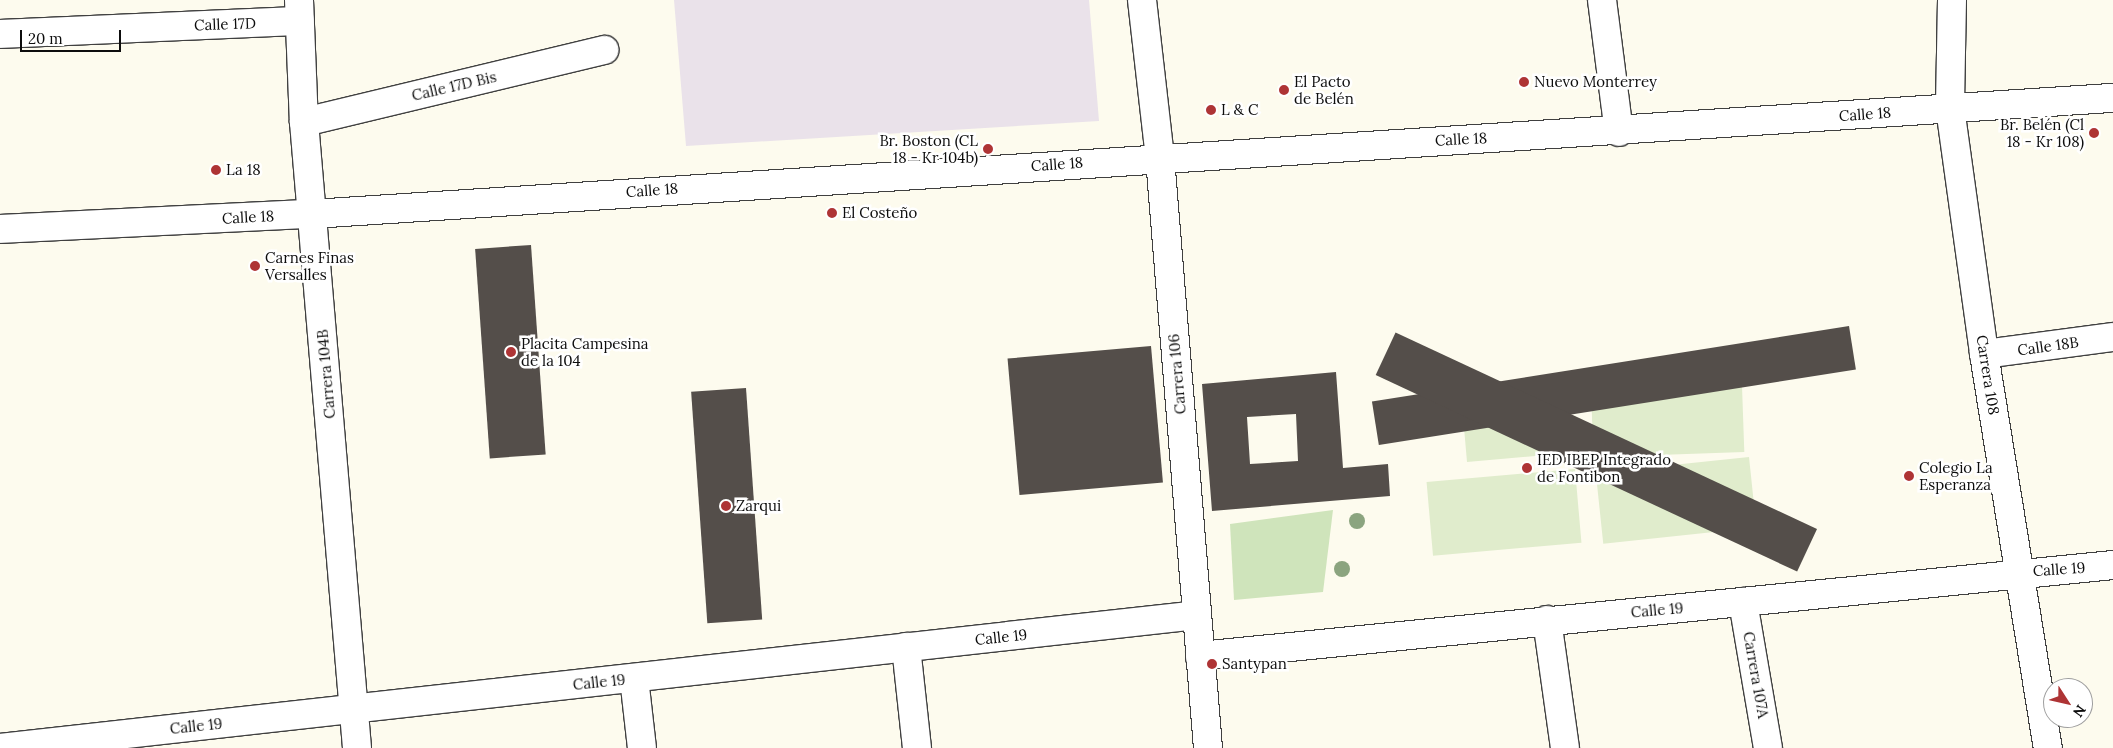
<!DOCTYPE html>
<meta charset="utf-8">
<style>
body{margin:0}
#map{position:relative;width:2113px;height:748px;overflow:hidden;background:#fdfbee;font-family:Lora,serif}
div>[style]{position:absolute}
.industrial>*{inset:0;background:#eae2ea}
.green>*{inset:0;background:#cfe4bb}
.pitch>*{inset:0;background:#e0eccc;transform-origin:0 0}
.building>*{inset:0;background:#544e4a;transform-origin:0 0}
.roads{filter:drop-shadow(1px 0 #404040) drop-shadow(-1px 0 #404040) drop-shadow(0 1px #404040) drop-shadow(0 -1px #404040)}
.minor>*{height:28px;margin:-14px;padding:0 14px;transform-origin:14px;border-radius:14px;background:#fff}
.tertiary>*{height:28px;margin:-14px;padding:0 14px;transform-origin:14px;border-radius:14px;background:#fff}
.trees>*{width:16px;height:16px;margin:-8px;border-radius:50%;background:#8ba47f}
.dots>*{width:14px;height:14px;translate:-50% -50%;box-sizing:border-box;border:2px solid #fff;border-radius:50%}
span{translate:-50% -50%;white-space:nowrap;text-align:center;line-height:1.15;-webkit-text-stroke:5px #fff;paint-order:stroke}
.street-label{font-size:15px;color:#0d0d0d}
.poi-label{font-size:15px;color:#0d0d0d}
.left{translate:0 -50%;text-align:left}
.right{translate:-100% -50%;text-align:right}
.north{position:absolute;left:2043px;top:678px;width:50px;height:50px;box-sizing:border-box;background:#fff;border:1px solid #9e9e9e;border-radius:50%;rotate:125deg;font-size:14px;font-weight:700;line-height:20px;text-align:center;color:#0d0d0d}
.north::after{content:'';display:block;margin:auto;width:18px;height:22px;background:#ae3435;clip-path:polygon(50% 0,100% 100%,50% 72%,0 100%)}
.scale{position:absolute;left:20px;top:30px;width:101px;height:22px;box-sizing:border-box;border:2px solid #0d0d0d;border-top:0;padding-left:6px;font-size:15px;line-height:18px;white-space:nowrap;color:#0d0d0d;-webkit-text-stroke:4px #fff;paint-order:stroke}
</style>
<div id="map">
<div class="industrial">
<i style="clip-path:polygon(674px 0,1089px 0,1099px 121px,686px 146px)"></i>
</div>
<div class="green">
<i style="clip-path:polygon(1333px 510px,1323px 592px,1234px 600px,1230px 524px)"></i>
</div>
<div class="pitch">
<i style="left:1742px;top:386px;width:66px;height:151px;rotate:88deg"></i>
<i style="left:1557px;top:412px;width:42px;height:94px;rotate:85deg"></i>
<i style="left:1749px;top:457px;width:71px;height:154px;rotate:84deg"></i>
<i style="left:1575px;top:469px;width:74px;height:149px;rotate:85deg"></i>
</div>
<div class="building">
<i style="left:531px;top:245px;width:210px;height:56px;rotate:86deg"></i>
<i style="left:1849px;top:326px;width:44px;height:483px;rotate:81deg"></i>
<i style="left:1151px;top:346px;width:137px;height:144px;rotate:85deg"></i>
<i style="clip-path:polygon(evenodd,1336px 372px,1343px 468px,1388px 464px,1390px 496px,1212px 511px,1202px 384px,1336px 372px,1296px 414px,1298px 461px,1250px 464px,1247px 417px,1296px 414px)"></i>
<i style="left:746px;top:388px;width:232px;height:55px;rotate:86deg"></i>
<i style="left:1817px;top:529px;width:47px;height:465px;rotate:115deg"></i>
</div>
<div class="roads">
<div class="minor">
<i style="left:299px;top:0;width:122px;rotate:87.7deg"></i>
<i style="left:304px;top:122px;width:628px;rotate:85.16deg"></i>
<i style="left:1602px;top:0;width:133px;rotate:82.7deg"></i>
<i style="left:1952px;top:0;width:108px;rotate:91.1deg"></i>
<i style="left:1950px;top:108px;width:248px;rotate:82.1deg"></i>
<i style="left:1984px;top:354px;width:399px;rotate:80.8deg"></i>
<i style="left:0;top:34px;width:300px;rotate:-2.5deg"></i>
<i style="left:304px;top:122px;width:309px;rotate:-13.5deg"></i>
<i style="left:1984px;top:354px;width:130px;rotate:-7.5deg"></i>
<i style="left:1743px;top:602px;width:148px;rotate:80.3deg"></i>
<i style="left:1547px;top:620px;width:129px;rotate:82deg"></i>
<i style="left:906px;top:647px;width:102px;rotate:83.8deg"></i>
<i style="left:1200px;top:656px;width:918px;rotate:-5.69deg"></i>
<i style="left:634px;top:678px;width:70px;rotate:83.5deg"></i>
<i style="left:0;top:748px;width:1204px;rotate:-6.34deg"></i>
</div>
<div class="tertiary">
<i style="left:1142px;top:0;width:159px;rotate:83.5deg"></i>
<i style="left:1160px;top:158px;width:592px;rotate:85.35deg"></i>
<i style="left:0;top:229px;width:312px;rotate:-2.8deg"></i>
<i style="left:312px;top:214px;width:1805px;rotate:-3.69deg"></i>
</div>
</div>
<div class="trees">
<i style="left:1357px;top:521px"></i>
<i style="left:1342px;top:569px"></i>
</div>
<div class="dots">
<i style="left:1524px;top:82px;background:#ae3435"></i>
<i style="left:1284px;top:90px;background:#ae3435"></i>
<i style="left:1211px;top:110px;background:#ae3435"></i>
<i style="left:2094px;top:133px;background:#ae3435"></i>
<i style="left:988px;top:149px;background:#ae3435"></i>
<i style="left:216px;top:170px;background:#ae3435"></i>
<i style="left:832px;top:213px;background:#ae3435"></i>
<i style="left:255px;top:266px;background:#ae3435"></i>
<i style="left:511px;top:352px;background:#ae3435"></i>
<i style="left:1527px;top:468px;background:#ae3435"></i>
<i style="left:1909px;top:476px;background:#ae3435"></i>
<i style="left:726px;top:506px;background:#ae3435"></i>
<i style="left:1212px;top:664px;background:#ae3435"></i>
</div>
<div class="street-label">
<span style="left:225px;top:24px;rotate:-2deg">Calle 17D</span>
<span style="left:454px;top:86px;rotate:-13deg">Calle 17D Bis</span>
<span style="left:1865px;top:114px;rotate:-4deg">Calle 18</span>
<span style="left:1461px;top:139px;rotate:-3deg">Calle 18</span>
<span style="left:1057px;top:164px;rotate:-4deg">Calle 18</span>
<span style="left:652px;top:190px;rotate:-4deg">Calle 18</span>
<span style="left:248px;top:217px;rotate:-3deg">Calle 18</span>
<span style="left:2048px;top:346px;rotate:-8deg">Calle 18B</span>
<span style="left:326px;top:374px;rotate:-95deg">Carrera 104B</span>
<span style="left:1177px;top:374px;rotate:-95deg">Carrera 106</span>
<span style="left:1988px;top:375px;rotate:81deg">Carrera 108</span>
<span style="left:2059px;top:569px;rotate:-4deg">Calle 19</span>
<span style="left:1657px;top:610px;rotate:-5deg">Calle 19</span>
<span style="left:1001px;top:637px;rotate:-6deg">Calle 19</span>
<span style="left:1756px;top:675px;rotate:80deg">Carrera 107A</span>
<span style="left:599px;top:682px;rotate:-6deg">Calle 19</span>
<span style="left:196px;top:726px;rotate:-6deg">Calle 19</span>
</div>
<div class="poi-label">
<span class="left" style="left:1294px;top:90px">El Pacto<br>de Belén</span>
<span class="left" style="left:1534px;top:82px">Nuevo Monterrey</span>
<span class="left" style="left:1221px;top:110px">L &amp; C</span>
<span class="right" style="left:2084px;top:133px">Br. Belén (Cl<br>18 - Kr 108)</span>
<span class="right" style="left:978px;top:149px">Br. Boston (CL<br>18 - Kr 104b)</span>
<span class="left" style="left:226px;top:170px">La 18</span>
<span class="left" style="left:842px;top:213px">El Costeño</span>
<span class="left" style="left:265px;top:266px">Carnes Finas<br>Versalles</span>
<span class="left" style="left:521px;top:352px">Placita Campesina<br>de la 104</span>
<span class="left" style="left:1537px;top:468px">IED IBEP Integrado<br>de Fontibon</span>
<span class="left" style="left:1919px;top:476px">Colegio La<br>Esperanza</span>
<span class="left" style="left:736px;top:506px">Zarqui</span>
<span class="left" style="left:1222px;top:664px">Santypan</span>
</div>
<div class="north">N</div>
<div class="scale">20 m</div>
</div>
